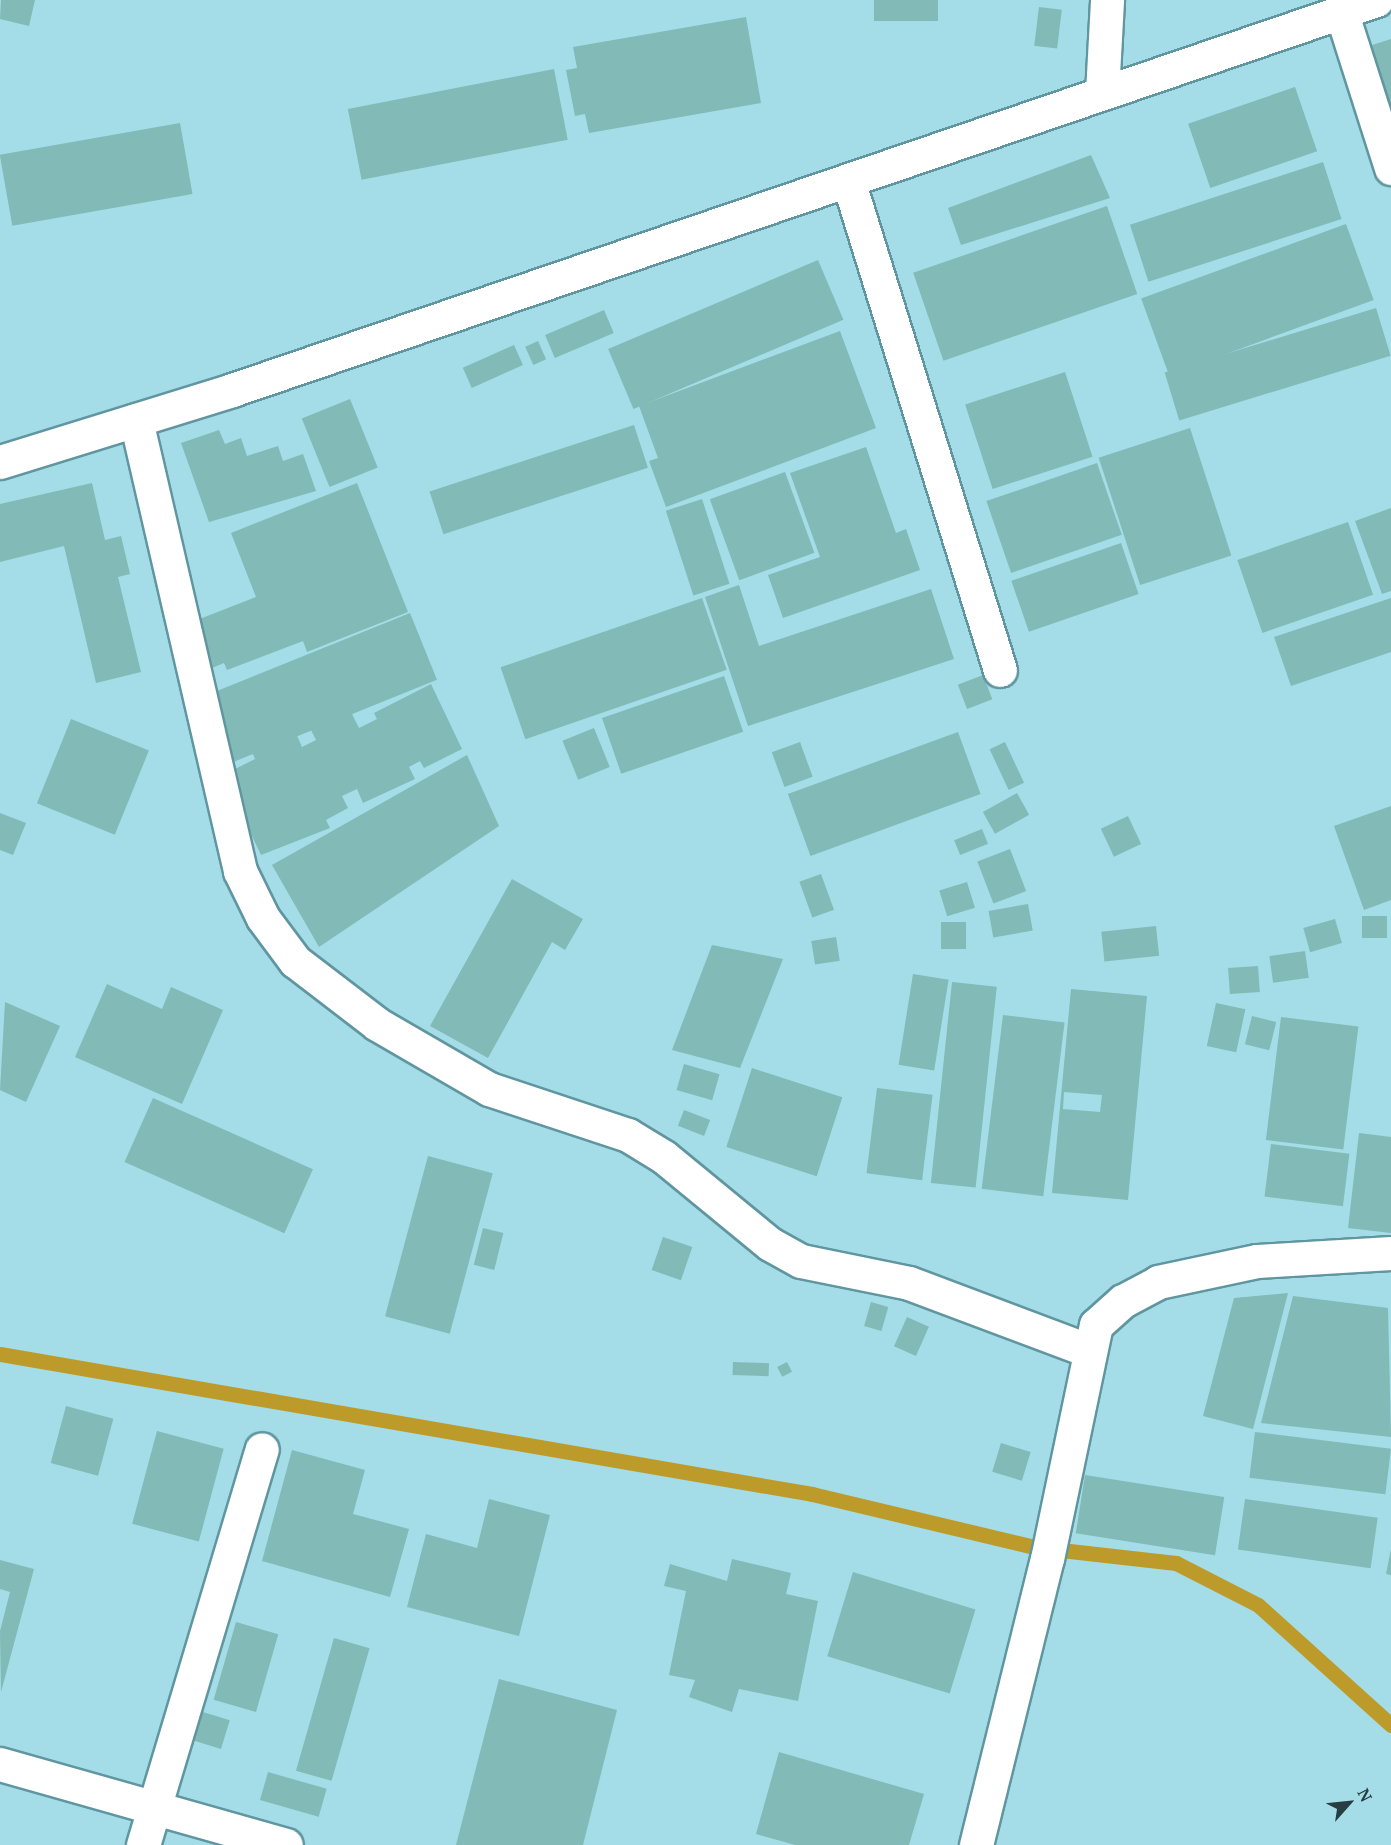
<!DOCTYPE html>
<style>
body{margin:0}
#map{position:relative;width:1391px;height:1845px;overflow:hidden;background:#a4dde7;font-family:"PT Serif",serif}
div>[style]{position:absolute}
.stream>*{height:15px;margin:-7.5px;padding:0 7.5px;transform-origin:7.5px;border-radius:7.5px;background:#bd9b2a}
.building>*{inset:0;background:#81bab6;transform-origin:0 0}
.roads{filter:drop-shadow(2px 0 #6096a0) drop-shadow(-2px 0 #6096a0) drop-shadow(0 2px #6096a0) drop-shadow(0 -2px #6096a0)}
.street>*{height:33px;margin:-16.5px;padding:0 16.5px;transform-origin:16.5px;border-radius:16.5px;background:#fff}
.secondary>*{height:33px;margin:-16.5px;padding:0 16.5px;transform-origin:16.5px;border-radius:16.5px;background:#fff}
span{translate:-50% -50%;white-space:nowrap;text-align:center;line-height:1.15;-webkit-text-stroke:6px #a4dde7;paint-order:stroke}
.north{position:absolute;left:1319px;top:1773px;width:60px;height:60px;-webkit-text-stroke:4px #a4dde7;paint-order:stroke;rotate:63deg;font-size:16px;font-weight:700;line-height:24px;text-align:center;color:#263d41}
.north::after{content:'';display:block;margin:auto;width:21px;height:27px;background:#263d41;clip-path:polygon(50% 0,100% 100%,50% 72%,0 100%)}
</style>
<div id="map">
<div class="stream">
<i style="left:0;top:1354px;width:824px;rotate:9.78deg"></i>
<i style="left:812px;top:1494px;width:228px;rotate:13.4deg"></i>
<i style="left:1034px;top:1547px;width:143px;rotate:6.4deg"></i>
<i style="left:1176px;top:1563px;width:92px;rotate:27.1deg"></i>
<i style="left:1258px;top:1605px;width:179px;rotate:42.1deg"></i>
</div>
<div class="building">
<i style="clip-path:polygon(1px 0,35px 0,29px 26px,0 19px)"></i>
<i style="left:874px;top:0;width:64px;height:21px"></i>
<i style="left:1039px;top:7px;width:23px;height:39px;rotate:7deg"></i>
<i style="clip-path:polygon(746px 17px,761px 103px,589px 133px,585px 114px,575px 116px,566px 70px,577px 68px,573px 47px)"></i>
<i style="clip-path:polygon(1391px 39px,1391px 107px,1369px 46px)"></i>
<i style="left:554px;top:69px;width:72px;height:210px;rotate:79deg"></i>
<i style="left:1295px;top:87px;width:68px;height:113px;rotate:71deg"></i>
<i style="left:180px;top:123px;width:72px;height:183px;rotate:80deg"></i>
<i style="clip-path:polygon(1091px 155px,1110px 198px,961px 245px,948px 208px)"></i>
<i style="left:1323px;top:162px;width:60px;height:203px;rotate:72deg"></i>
<i style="left:1107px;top:206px;width:93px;height:205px;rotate:71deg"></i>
<i style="left:1346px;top:224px;width:81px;height:218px;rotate:70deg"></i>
<i style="left:818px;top:260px;width:65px;height:228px;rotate:67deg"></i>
<i style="left:1376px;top:308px;width:50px;height:221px;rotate:73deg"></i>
<i style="left:604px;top:310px;width:25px;height:64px;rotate:67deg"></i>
<i style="clip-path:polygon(840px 331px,876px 428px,666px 507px,649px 461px,658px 458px,639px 406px)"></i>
<i style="left:538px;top:341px;width:20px;height:14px;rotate:66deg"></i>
<i style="left:514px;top:345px;width:22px;height:56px;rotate:66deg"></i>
<i style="left:1065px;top:372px;width:89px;height:105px;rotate:72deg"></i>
<i style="left:350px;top:399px;width:74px;height:52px;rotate:68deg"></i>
<i style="left:634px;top:425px;width:45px;height:215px;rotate:72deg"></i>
<i style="left:1190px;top:428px;width:134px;height:96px;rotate:72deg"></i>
<i style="clip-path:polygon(219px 430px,225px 444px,241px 438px,247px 456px,278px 446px,283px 461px,303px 454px,316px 491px,209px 522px,181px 443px)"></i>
<i style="clip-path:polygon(866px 447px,896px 533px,906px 529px,920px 570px,783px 618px,768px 575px,820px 557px,790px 473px)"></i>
<i style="left:1097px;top:463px;width:76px;height:117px;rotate:71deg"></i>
<i style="left:785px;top:472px;width:86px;height:80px;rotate:70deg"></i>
<i style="clip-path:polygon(92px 483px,105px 540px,121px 536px,130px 574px,118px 577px,141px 672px,96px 683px,64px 546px,0 562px,0 504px)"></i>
<i style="clip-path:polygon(357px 483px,408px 612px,307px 652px,303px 641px,227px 670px,224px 663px,192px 676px,174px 629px,256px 597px,231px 533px)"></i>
<i style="left:702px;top:499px;width:89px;height:38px;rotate:72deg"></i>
<i style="clip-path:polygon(1391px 508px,1391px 591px,1382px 594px,1355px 521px)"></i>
<i style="left:1348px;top:522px;width:77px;height:117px;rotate:71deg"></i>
<i style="left:1121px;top:543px;width:54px;height:116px;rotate:71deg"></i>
<i style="clip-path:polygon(739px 585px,759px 646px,931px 589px,954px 659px,748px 726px,705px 597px)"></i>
<i style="left:702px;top:598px;width:76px;height:213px;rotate:71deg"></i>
<i style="clip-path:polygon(1391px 598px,1391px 652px,1291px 686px,1274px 637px)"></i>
<i style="left:410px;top:613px;width:72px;height:219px;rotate:68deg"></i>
<i style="left:983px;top:675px;width:26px;height:27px;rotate:69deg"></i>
<i style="left:724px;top:676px;width:59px;height:129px;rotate:71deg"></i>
<i style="clip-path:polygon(431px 684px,462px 749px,424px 768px,420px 761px,409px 767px,415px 779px,363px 803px,357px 789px,342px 796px,348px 808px,326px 820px,330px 828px,261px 855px,223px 775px,255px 759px,251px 750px,294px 729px,302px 747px,316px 740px,311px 730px,350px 710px,359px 728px,377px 719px,374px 713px)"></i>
<i style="left:71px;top:719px;width:84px;height:91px;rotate:22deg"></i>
<i style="left:594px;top:728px;width:42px;height:34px;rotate:68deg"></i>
<i style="left:958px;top:732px;width:66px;height:181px;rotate:70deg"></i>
<i style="left:800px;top:742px;width:37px;height:30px;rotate:70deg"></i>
<i style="left:1005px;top:742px;width:45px;height:17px;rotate:65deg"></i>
<i style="clip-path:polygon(467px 755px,499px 826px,319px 947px,272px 865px)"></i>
<i style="left:1017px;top:793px;width:25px;height:39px;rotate:61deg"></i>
<i style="clip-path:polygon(1391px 806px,1391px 900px,1364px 910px,1334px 826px)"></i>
<i style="clip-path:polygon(0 813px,26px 823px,13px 855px,0 850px)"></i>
<i style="left:1128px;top:816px;width:31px;height:30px;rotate:65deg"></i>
<i style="left:982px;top:829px;width:16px;height:30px;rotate:68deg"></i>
<i style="left:1010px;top:849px;width:45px;height:35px;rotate:69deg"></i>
<i style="left:821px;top:874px;width:38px;height:23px;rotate:70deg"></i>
<i style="clip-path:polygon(512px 879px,583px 919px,565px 950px,552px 942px,488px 1058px,430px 1026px)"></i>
<i style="left:967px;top:882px;width:27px;height:29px;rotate:73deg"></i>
<i style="left:1028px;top:904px;width:27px;height:40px;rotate:80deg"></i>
<i style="left:1362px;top:916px;width:25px;height:22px"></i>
<i style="left:1335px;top:919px;width:25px;height:33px;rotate:74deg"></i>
<i style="left:941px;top:922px;width:25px;height:27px"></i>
<i style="left:1156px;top:926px;width:30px;height:55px;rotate:84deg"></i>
<i style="left:836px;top:937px;width:24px;height:25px;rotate:81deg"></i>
<i style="clip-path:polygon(712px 945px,783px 959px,740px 1068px,672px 1050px)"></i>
<i style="left:1305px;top:951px;width:27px;height:36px;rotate:82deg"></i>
<i style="left:1258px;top:966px;width:26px;height:30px;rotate:86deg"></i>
<i style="left:913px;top:974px;width:36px;height:92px;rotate:9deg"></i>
<i style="left:952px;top:982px;width:45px;height:202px;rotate:6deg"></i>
<i style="clip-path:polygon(107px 984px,162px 1009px,171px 987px,223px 1010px,182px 1104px,75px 1057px)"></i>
<i style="clip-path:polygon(evenodd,1071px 989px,1147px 996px,1128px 1200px,1052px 1193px,1071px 989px,1064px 1092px,1102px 1095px,1100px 1112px,1063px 1109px,1064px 1092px)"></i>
<i style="clip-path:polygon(5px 1002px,60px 1026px,26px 1102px,0 1090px)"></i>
<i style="left:1216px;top:1003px;width:30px;height:44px;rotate:12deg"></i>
<i style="left:1003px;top:1015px;width:62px;height:175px;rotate:7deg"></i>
<i style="left:1252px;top:1016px;width:25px;height:29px;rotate:14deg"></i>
<i style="left:1281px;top:1017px;width:78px;height:124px;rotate:7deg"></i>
<i style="left:684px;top:1064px;width:37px;height:27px;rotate:16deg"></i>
<i style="left:752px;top:1068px;width:95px;height:83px;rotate:18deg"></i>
<i style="left:877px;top:1088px;width:56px;height:86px;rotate:7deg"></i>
<i style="left:153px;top:1098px;width:175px;height:70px;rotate:24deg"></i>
<i style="left:684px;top:1110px;width:28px;height:17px;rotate:21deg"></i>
<i style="clip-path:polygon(1359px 1133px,1391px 1137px,1391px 1233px,1348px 1228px)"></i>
<i style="left:1271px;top:1144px;width:79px;height:53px;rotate:7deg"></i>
<i style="left:428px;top:1156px;width:67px;height:166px;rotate:15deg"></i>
<i style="left:483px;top:1228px;width:21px;height:38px;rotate:14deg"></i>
<i style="left:663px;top:1237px;width:31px;height:35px;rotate:19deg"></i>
<i style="clip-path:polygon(1288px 1293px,1253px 1429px,1203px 1416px,1234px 1298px)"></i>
<i style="clip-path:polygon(1293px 1296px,1388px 1308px,1391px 1437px,1261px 1423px)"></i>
<i style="left:871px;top:1302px;width:18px;height:25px;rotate:16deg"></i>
<i style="left:907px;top:1317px;width:24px;height:32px;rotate:24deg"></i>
<i style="left:733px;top:1362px;width:36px;height:13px;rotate:2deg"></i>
<i style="left:787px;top:1362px;width:11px;height:11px;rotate:63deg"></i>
<i style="left:66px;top:1406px;width:49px;height:59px;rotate:15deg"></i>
<i style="left:157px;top:1431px;width:69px;height:96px;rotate:15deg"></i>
<i style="left:1255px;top:1432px;width:137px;height:46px;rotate:7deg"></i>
<i style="left:1001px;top:1443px;width:31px;height:30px;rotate:17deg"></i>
<i style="clip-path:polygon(292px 1450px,365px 1470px,353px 1514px,409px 1529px,390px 1597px,262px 1561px)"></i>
<i style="left:1085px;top:1475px;width:141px;height:59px;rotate:9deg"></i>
<i style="clip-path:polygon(489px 1499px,550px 1515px,519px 1636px,407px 1607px,426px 1534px,477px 1548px)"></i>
<i style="left:1245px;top:1499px;width:134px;height:51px;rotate:8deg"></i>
<i style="clip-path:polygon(1391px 1549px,1391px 1575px,1386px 1574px)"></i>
<i style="clip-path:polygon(732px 1559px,791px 1573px,786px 1594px,818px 1601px,798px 1701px,739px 1689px,732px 1712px,689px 1697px,695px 1680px,669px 1675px,686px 1591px,664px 1586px,670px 1564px,727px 1581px)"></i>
<i style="clip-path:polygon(0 1560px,34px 1569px,1px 1692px,0 1631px,10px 1592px,0 1589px)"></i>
<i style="left:853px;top:1572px;width:128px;height:88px;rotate:17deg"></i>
<i style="left:236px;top:1622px;width:44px;height:81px;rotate:16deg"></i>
<i style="left:334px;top:1638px;width:37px;height:138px;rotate:16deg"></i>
<i style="clip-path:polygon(499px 1679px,617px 1710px,583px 1845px,456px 1845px)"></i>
<i style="left:203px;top:1712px;width:28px;height:30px;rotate:17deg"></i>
<i style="clip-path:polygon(779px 1752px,924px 1794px,909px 1845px,795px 1845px,756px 1834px)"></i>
<i style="left:268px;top:1772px;width:61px;height:29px;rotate:16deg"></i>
</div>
<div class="roads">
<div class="street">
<i style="left:1341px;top:11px;width:165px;rotate:72.3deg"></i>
<i style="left:1102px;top:93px;width:93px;rotate:-86.9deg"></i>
<i style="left:848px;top:180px;width:513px;rotate:72.77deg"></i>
<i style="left:136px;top:420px;width:463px;rotate:77deg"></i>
<i style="left:240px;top:871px;width:52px;rotate:63.9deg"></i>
<i style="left:263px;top:918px;width:54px;rotate:53.3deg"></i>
<i style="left:295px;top:961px;width:103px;rotate:37.5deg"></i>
<i style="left:377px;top:1024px;width:129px;rotate:30.1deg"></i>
<i style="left:489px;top:1089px;width:146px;rotate:18.3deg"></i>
<i style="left:628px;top:1135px;width:42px;rotate:31.4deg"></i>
<i style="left:664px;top:1157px;width:137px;rotate:39.4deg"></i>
<i style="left:770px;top:1244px;width:35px;rotate:29deg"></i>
<i style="left:801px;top:1261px;width:110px;rotate:11.5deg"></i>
<i style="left:909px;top:1283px;width:193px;rotate:20.6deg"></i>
<i style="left:0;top:1764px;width:297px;rotate:15.8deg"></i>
<i style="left:143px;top:1845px;width:413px;rotate:-73.3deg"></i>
<i style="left:976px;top:1845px;width:295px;rotate:-76.1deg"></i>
<i style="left:1047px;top:1559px;width:239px;rotate:-78.2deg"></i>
<i style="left:1096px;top:1325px;width:36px;rotate:-42deg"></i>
<i style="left:1123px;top:1301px;width:40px;rotate:-28deg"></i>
<i style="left:1158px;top:1282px;width:101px;rotate:-12deg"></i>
<i style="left:1257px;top:1261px;width:134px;rotate:-3.4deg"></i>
</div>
<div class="secondary">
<i style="left:0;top:462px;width:243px;rotate:-17.2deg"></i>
<i style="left:232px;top:390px;width:1209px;rotate:-18.82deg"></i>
</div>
</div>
<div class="north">N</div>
</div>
